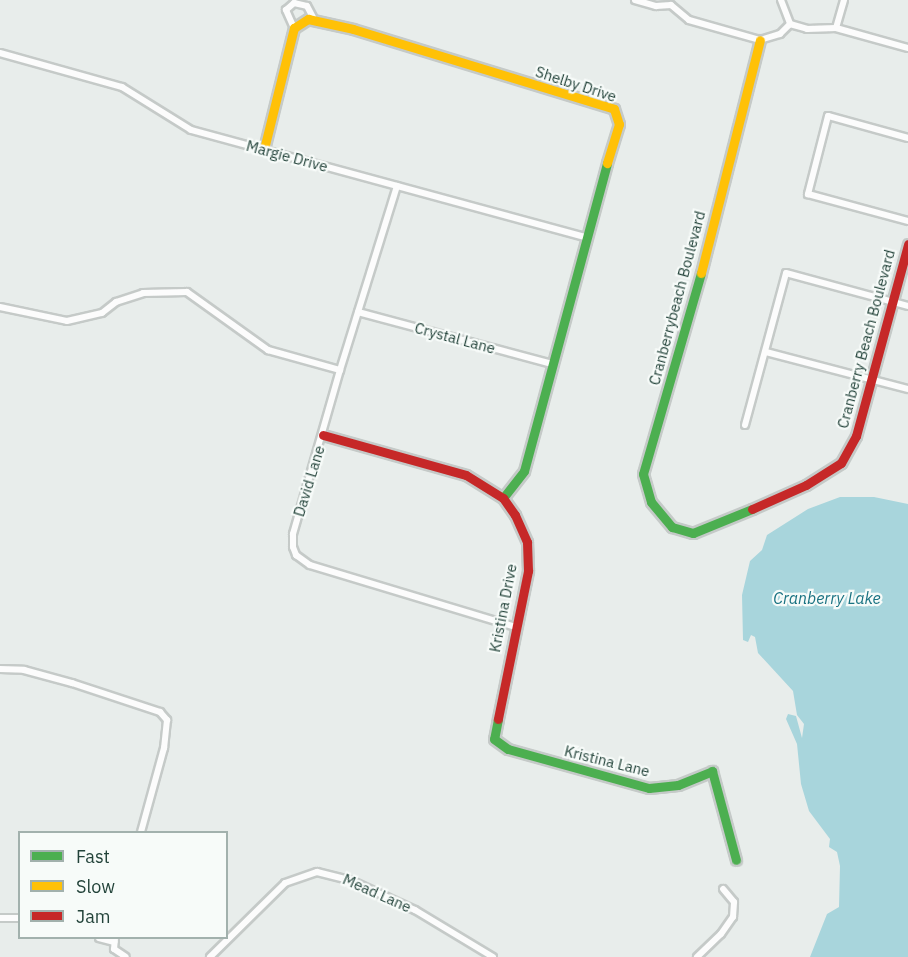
<!DOCTYPE html>
<style>
body{margin:0}
#map{position:relative;width:908px;height:957px;overflow:hidden;background:#e8edeb;font-family:"IBM Plex Sans",sans-serif}
div>[style]{position:absolute}
.water>*{inset:0;background:#a8d5dc}
.roads{filter:drop-shadow(2px 0 #c5cac8) drop-shadow(-2px 0 #c5cac8) drop-shadow(0 2px #c5cac8) drop-shadow(0 -2px #c5cac8)}
.street>*{height:6px;margin:-3px;padding:0 3px;transform-origin:3px;border-radius:3px;background:#fcfcfc}
.fast>*{height:9px;margin:-4.5px;padding:0 4.5px;transform-origin:4.5px;border-radius:4.5px;background:#4caf50}
.slow>*{height:9px;margin:-4.5px;padding:0 4.5px;transform-origin:4.5px;border-radius:4.5px;background:#ffc107}
.jam>*{height:9px;margin:-4.5px;padding:0 4.5px;transform-origin:4.5px;border-radius:4.5px;background:#c62828}
span{translate:-50% -50%;white-space:nowrap;text-align:center;line-height:1.15;-webkit-text-stroke:4.5px #f7fbf9;paint-order:stroke}
.street-label{font-size:15px;color:#23433a}
.water-label{font-size:16px;color:#197282;font-style:italic}
.legend{position:absolute;left:18px;top:831px;width:210px;height:108px;box-sizing:border-box;background:#f7fbf9;border:2px solid #a2b1ad;margin:0;padding:8px 10px;list-style:none;font-size:18px;color:#23433a}
.legend li{display:flex;align-items:center;gap:12px;height:30px}
.legend b{width:30px;border:2px solid #a2b1ad}
</style>
<div id="map">
<div class="water">
<i style="clip-path:polygon(840px 497px,874px 497px,908px 504px,908px 957px,810px 957px,827px 914px,839px 907px,840px 866px,837px 852px,829px 847px,830px 839px,809px 811px,801px 784px,797px 744px,786px 719px,788px 714px,796px 716px,802px 738px,804px 724px,797px 715px,793px 691px,758px 653px,755px 637px,751px 635px,748px 642px,743px 640px,742px 595px,750px 561px,762px 550px,767px 535px,808px 509px)"></i>
</div>
<div class="roads">
<div class="street">
<i style="left:635px;top:0;width:22px;rotate:16deg"></i>
<i style="left:656px;top:6px;width:15px;rotate:-4deg"></i>
<i style="left:781px;top:0;width:26px;rotate:69deg"></i>
<i style="left:671px;top:5px;width:23px;rotate:40deg"></i>
<i style="left:689px;top:20px;width:74px;rotate:15.7deg"></i>
<i style="left:760px;top:40px;width:21px;rotate:-17deg"></i>
<i style="left:780px;top:34px;width:14px;rotate:-45deg"></i>
<i style="left:790px;top:24px;width:18px;rotate:16deg"></i>
<i style="left:807px;top:29px;width:29px;rotate:-2deg"></i>
<i style="left:836px;top:28px;width:75px;rotate:15.5deg"></i>
<i style="left:294px;top:28px;width:20px;rotate:-114deg"></i>
<i style="left:286px;top:10px;width:11px;rotate:-41deg"></i>
<i style="left:294px;top:3px;width:13px;rotate:13deg"></i>
<i style="left:307px;top:6px;width:15px;rotate:62deg"></i>
<i style="left:836px;top:28px;width:29px;rotate:-74deg"></i>
<i style="left:0;top:53px;width:127px;rotate:15.6deg"></i>
<i style="left:122px;top:87px;width:81px;rotate:31.9deg"></i>
<i style="left:191px;top:130px;width:407px;rotate:15.2deg"></i>
<i style="left:908px;top:138px;width:83px;rotate:-164.6deg"></i>
<i style="left:828px;top:116px;width:81px;rotate:104.4deg"></i>
<i style="left:808px;top:194px;width:104px;rotate:15.1deg"></i>
<i style="left:397px;top:186px;width:193px;rotate:107.2deg"></i>
<i style="left:340px;top:370px;width:171px;rotate:106deg"></i>
<i style="left:293px;top:534px;width:13px;rotate:90deg"></i>
<i style="left:293px;top:547px;width:9px;rotate:69deg"></i>
<i style="left:296px;top:555px;width:17px;rotate:36deg"></i>
<i style="left:310px;top:565px;width:214px;rotate:16.8deg"></i>
<i style="left:0;top:307px;width:68px;rotate:11.8deg"></i>
<i style="left:67px;top:321px;width:36px;rotate:-13deg"></i>
<i style="left:102px;top:313px;width:18px;rotate:-38deg"></i>
<i style="left:116px;top:302px;width:28px;rotate:-18deg"></i>
<i style="left:143px;top:293px;width:44px;rotate:-1.3deg"></i>
<i style="left:187px;top:292px;width:100px;rotate:35.6deg"></i>
<i style="left:268px;top:350px;width:75px;rotate:15.5deg"></i>
<i style="left:358px;top:312px;width:201px;rotate:15deg"></i>
<i style="left:766px;top:352px;width:147px;rotate:14.6deg"></i>
<i style="left:745px;top:425px;width:157px;rotate:-74.9deg"></i>
<i style="left:786px;top:273px;width:126px;rotate:15.1deg"></i>
<i style="left:0;top:669px;width:24px;rotate:2deg"></i>
<i style="left:24px;top:670px;width:50px;rotate:15.2deg"></i>
<i style="left:72px;top:683px;width:93px;rotate:18.2deg"></i>
<i style="left:160px;top:712px;width:11px;rotate:49deg"></i>
<i style="left:167px;top:720px;width:28px;rotate:96deg"></i>
<i style="left:164px;top:748px;width:87px;rotate:105.3deg"></i>
<i style="left:0;top:918px;width:20px"></i>
<i style="left:99px;top:938px;width:16px;rotate:15deg"></i>
<i style="left:115px;top:938px;width:11px;rotate:95deg"></i>
<i style="left:114px;top:949px;width:14px;rotate:34deg"></i>
<i style="left:210px;top:957px;width:105px;rotate:-44.6deg"></i>
<i style="left:285px;top:883px;width:34px;rotate:-19deg"></i>
<i style="left:317px;top:872px;width:34px;rotate:14deg"></i>
<i style="left:350px;top:880px;width:72px;rotate:24.8deg"></i>
<i style="left:415px;top:910px;width:91px;rotate:31.1deg"></i>
<i style="left:697px;top:957px;width:33px;rotate:-44deg"></i>
<i style="left:721px;top:934px;width:21px;rotate:-55deg"></i>
<i style="left:733px;top:917px;width:15px;rotate:-86deg"></i>
<i style="left:734px;top:902px;width:17px;rotate:-130deg"></i>
</div>
<div class="fast">
<i style="left:701px;top:273px;width:209px;rotate:106.1deg"></i>
<i style="left:643px;top:474px;width:29px;rotate:74deg"></i>
<i style="left:651px;top:502px;width:33px;rotate:50deg"></i>
<i style="left:672px;top:527px;width:22px;rotate:16deg"></i>
<i style="left:693px;top:533px;width:64px;rotate:-22.1deg"></i>
<i style="left:503px;top:498px;width:34px;rotate:-52deg"></i>
<i style="left:524px;top:471px;width:319px;rotate:-74.9deg"></i>
<i style="left:498px;top:719px;width:20px;rotate:101deg"></i>
<i style="left:494px;top:739px;width:17px;rotate:36deg"></i>
<i style="left:508px;top:749px;width:146px;rotate:15.5deg"></i>
<i style="left:649px;top:788px;width:29px;rotate:-6deg"></i>
<i style="left:678px;top:785px;width:37px;rotate:-22deg"></i>
<i style="left:712px;top:771px;width:92px;rotate:74.9deg"></i>
</div>
<div class="slow">
<i style="left:264px;top:149px;width:125px;rotate:-76.1deg"></i>
<i style="left:294px;top:28px;width:17px;rotate:-33deg"></i>
<i style="left:308px;top:19px;width:46px;rotate:12.5deg"></i>
<i style="left:353px;top:29px;width:273px;rotate:17deg"></i>
<i style="left:614px;top:109px;width:16px;rotate:72deg"></i>
<i style="left:619px;top:124px;width:41px;rotate:107.1deg"></i>
<i style="left:701px;top:273px;width:240px;rotate:-75.8deg"></i>
</div>
<div class="jam">
<i style="left:323px;top:435px;width:148px;rotate:15.6deg"></i>
<i style="left:466px;top:475px;width:44px;rotate:31.9deg"></i>
<i style="left:503px;top:498px;width:21px;rotate:55deg"></i>
<i style="left:515px;top:515px;width:30px;rotate:66deg"></i>
<i style="left:527px;top:542px;width:29px;rotate:88deg"></i>
<i style="left:528px;top:571px;width:151px;rotate:101.5deg"></i>
<i style="left:752px;top:509px;width:59px;rotate:-24deg"></i>
<i style="left:806px;top:485px;width:41px;rotate:-32.2deg"></i>
<i style="left:841px;top:463px;width:31px;rotate:-61deg"></i>
<i style="left:856px;top:436px;width:199px;rotate:-74.8deg"></i>
</div>
</div>
<div class="street-label">
<span style="left:576px;top:84px;rotate:18deg">Shelby Drive</span>
<span style="left:287px;top:156px;rotate:15deg">Margie Drive</span>
<span style="left:677px;top:298px;rotate:-75deg">Cranberrybeach Boulevard</span>
<span style="left:455px;top:338px;rotate:15deg">Crystal Lane</span>
<span style="left:866px;top:339px;rotate:-75deg">Cranberry Beach Boulevard</span>
<span style="left:309px;top:481px;rotate:-73deg">David Lane</span>
<span style="left:503px;top:608px;rotate:-79deg">Kristina Drive</span>
<span style="left:607px;top:761px;rotate:14deg">Kristina Lane</span>
<span style="left:377px;top:893px;rotate:24deg">Mead Lane</span>
</div>
<div class="water-label">
<span style="left:827px;top:598px">Cranberry Lake</span>
</div>
<ul class="legend">
<li><b style="height:8px;background:#4caf50"></b>Fast</li>
<li><b style="height:8px;background:#ffc107"></b>Slow</li>
<li><b style="height:8px;background:#c62828"></b>Jam</li>
</ul>
</div>
